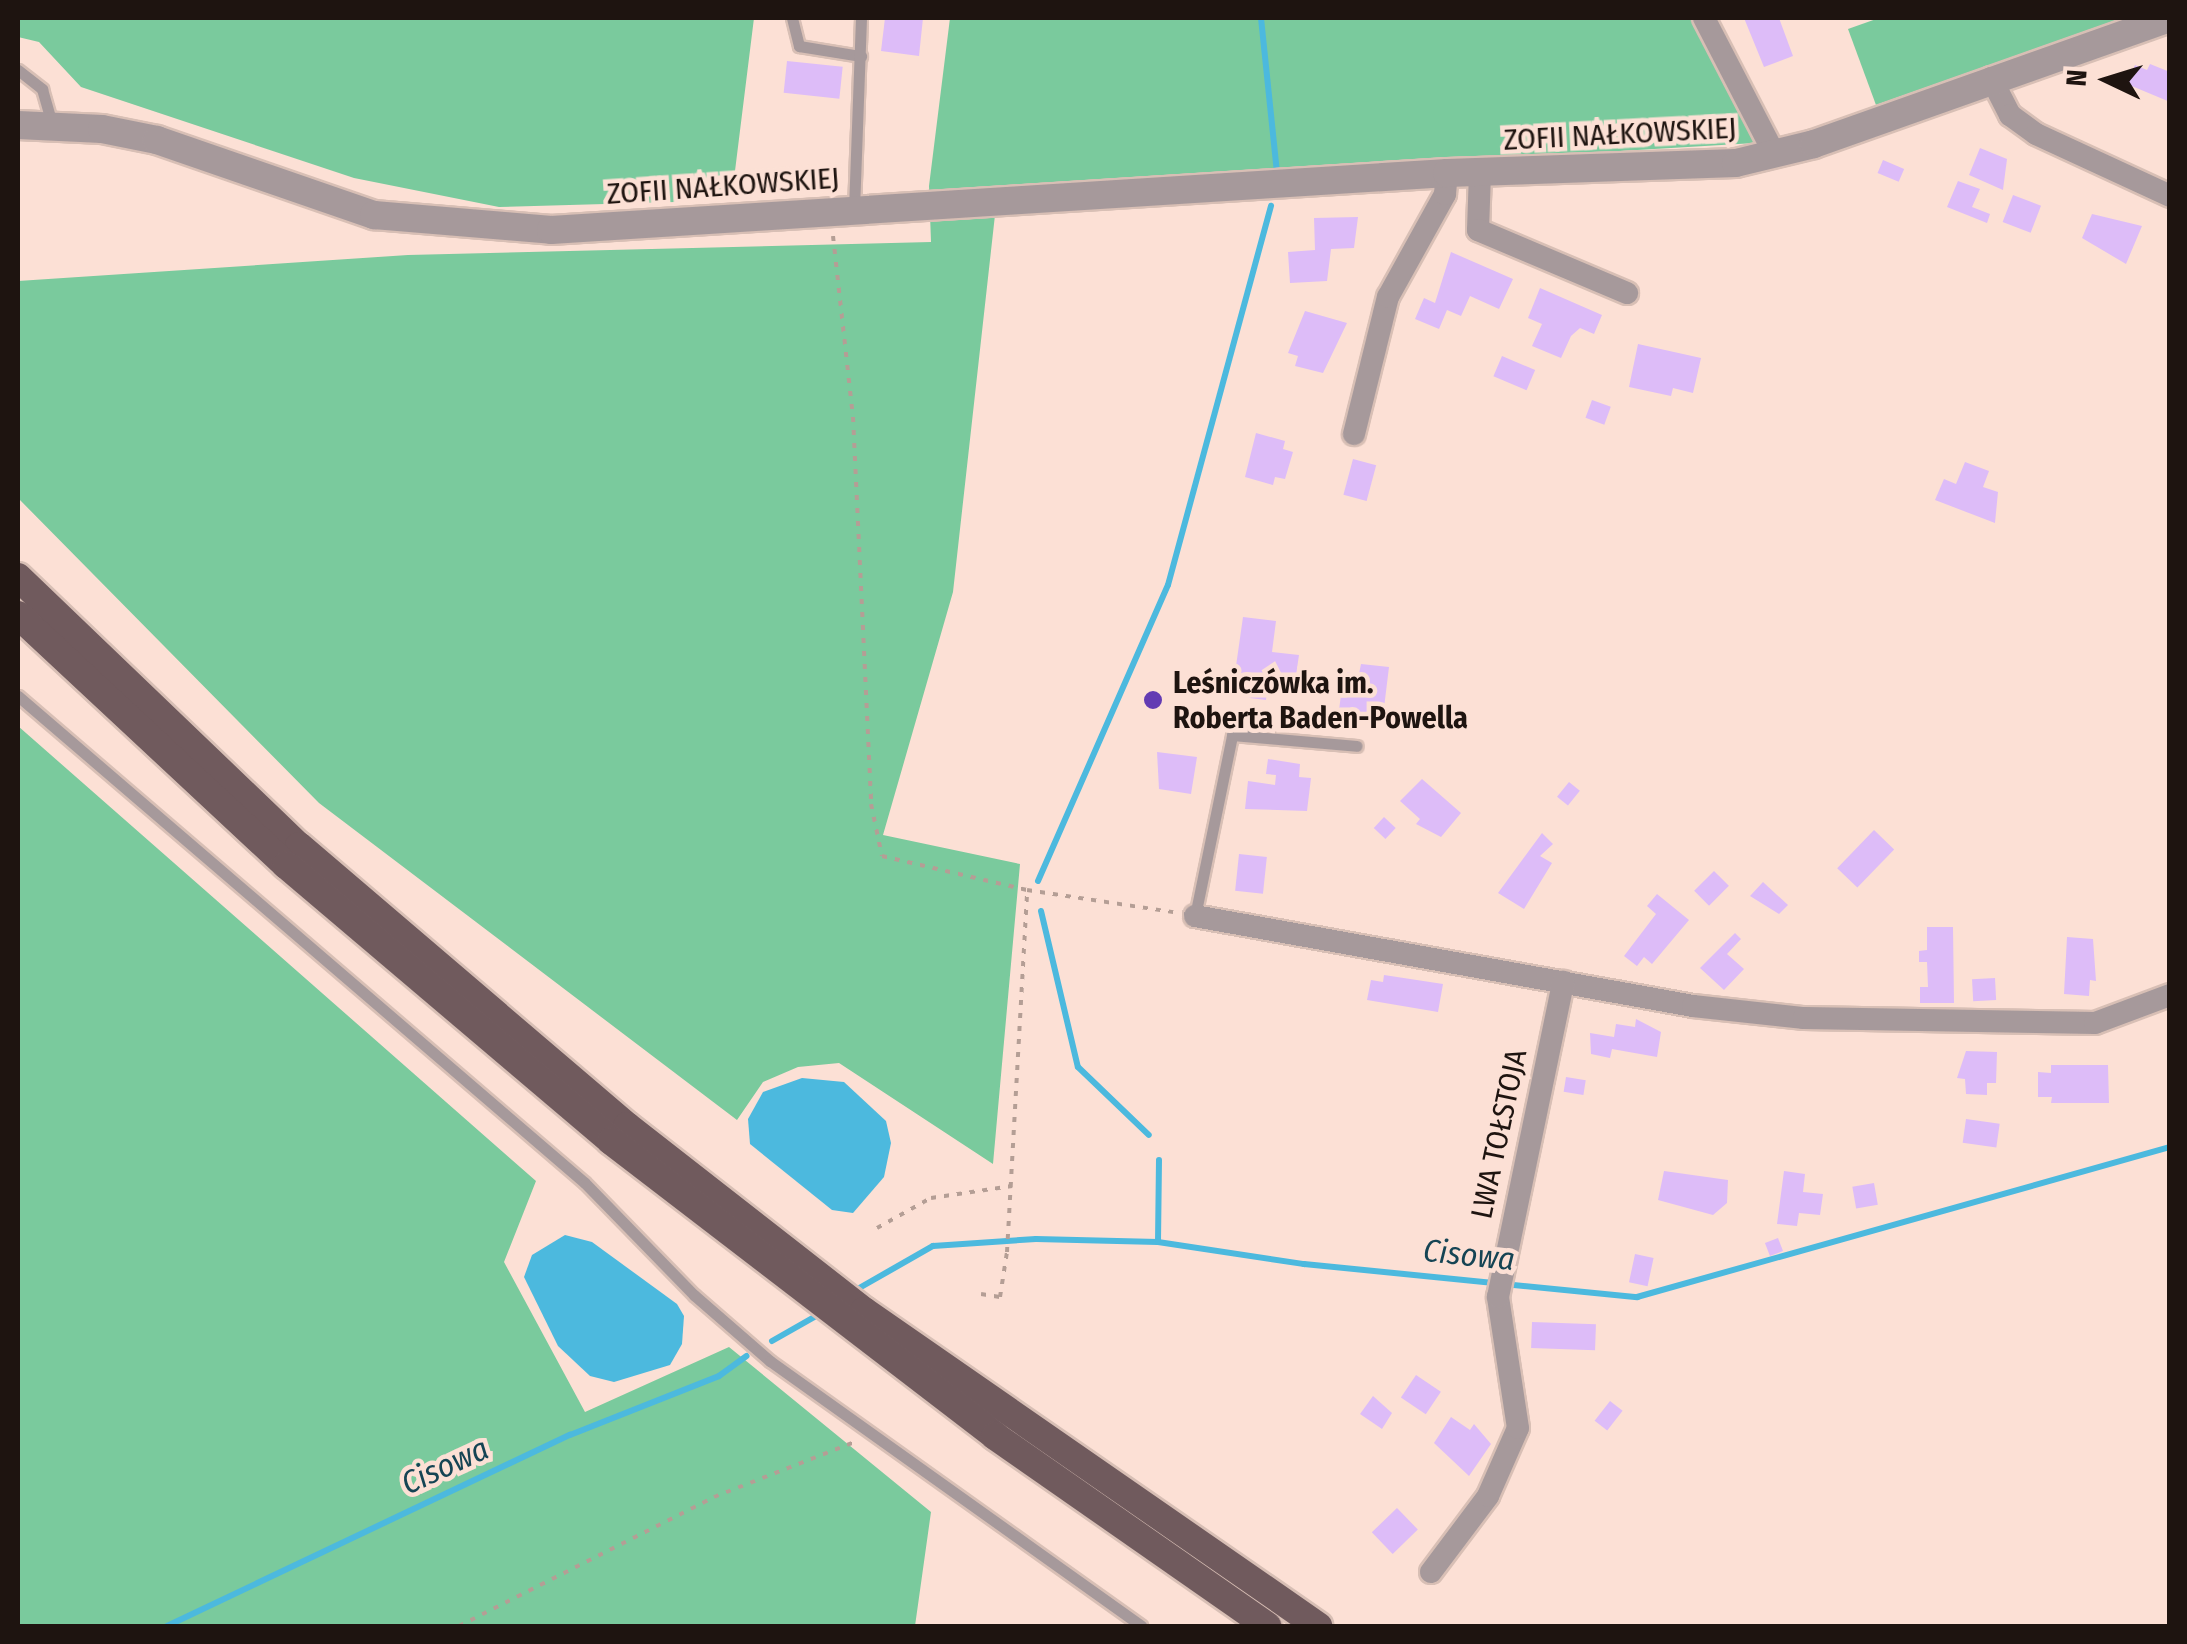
<!DOCTYPE html>
<meta charset="utf-8">
<style>
body{margin:0}
#map{position:relative;width:2187px;height:1644px;overflow:hidden;background:#fce0d5;font-family:"Fira Sans Condensed",sans-serif}
div>[style]{position:absolute}
.green>*{inset:0;background:#7aca9d}
.water>*{inset:0;background:#4cb9de}
.stream>*{height:6px;margin:-3px;padding:0 3px;transform-origin:3px;border-radius:3px;background:#4cb9de}
.building>*{inset:0;background:#ddbcf8;transform-origin:0 0}
.path>*{height:4px;margin-top:-2px;transform-origin:0;background:repeating-linear-gradient(90deg,#b49e95 0 5px,transparent 0 13px)}
.roads{filter:drop-shadow(2px 0 #d8bfb5) drop-shadow(-2px 0 #d8bfb5) drop-shadow(0 2px #d8bfb5) drop-shadow(0 -2px #d8bfb5)}
.service>*{height:11px;margin:-5.5px;padding:0 5.5px;transform-origin:5.5px;border-radius:5.5px;background:#a6999b}
.minor>*{height:22px;margin:-11px;padding:0 11px;transform-origin:11px;border-radius:11px;background:#a6999b}
.tertiary>*{height:28px;margin:-14px;padding:0 14px;transform-origin:14px;border-radius:14px;background:#a6999b}
.primary>*{height:28px;margin:-14px;padding:0 14px;transform-origin:14px;border-radius:14px;background:#705a5d}
.dots>*{width:28px;height:28px;translate:-50% -50%;box-sizing:border-box;border:5px solid #fce0d5;border-radius:50%}
span{translate:-50% -50%;white-space:nowrap;text-align:center;line-height:1.15;-webkit-text-stroke:9px #fce0d5;paint-order:stroke}
.street-label{font-size:30px;color:#1e1410}
.poi-label{font-size:30px;color:#1e1410;font-weight:700}
.left{translate:0 -50%;text-align:left}
.water-label{font-size:32px;color:#154454;font-style:italic}
.frame{position:absolute;inset:0;border:20px solid #1e1410;pointer-events:none}
.north{position:absolute;left:2057px;top:30px;width:100px;height:100px;-webkit-text-stroke:8px #fce0d5;paint-order:stroke;rotate:274deg;font-size:28px;font-weight:700;line-height:40px;text-align:center;color:#1e1410}
.north::after{content:'';display:block;margin:auto;width:35px;height:45px;background:#1e1410;clip-path:polygon(50% 0,100% 100%,50% 72%,0 100%)}
</style>
<div id="map">
<div class="green">
<i style="clip-path:polygon(18px 18px,754px 18px,733px 187px,675px 202px,499px 207px,354px 178px,81px 87px,39px 42px,18px 37px)"></i>
<i style="clip-path:polygon(950px 18px,1697px 18px,1755px 143px,998px 188px,953px 592px,883px 835px,1020px 864px,993px 1164px,839px 1063px,798px 1067px,763px 1082px,737px 1120px,319px 803px,18px 498px,18px 281px,408px 255px,931px 242px,929px 186px)"></i>
<i style="clip-path:polygon(1879px 18px,2125px 18px,1876px 105px,1848px 29px)"></i>
<i style="clip-path:polygon(18px 726px,536px 1181px,504px 1262px,585px 1412px,729px 1347px,931px 1512px,915px 1626px,18px 1626px)"></i>
</div>
<div class="water">
<i style="clip-path:polygon(802px 1078px,844px 1082px,886px 1121px,891px 1143px,884px 1177px,853px 1213px,832px 1210px,750px 1144px,748px 1119px,763px 1092px)"></i>
<i style="clip-path:polygon(565px 1235px,592px 1242px,677px 1304px,684px 1316px,682px 1344px,670px 1365px,614px 1382px,590px 1376px,558px 1346px,524px 1277px,532px 1255px)"></i>
</div>
<div class="stream">
<i style="left:1261px;top:18px;width:156px;rotate:84.1deg"></i>
<i style="left:1038px;top:881px;width:323px;rotate:-66.3deg"></i>
<i style="left:1168px;top:585px;width:393px;rotate:-74.8deg"></i>
<i style="left:1041px;top:911px;width:160px;rotate:76.7deg"></i>
<i style="left:1078px;top:1067px;width:98px;rotate:43.8deg"></i>
<i style="left:1158px;top:1242px;width:82px;rotate:-89.3deg"></i>
<i style="left:854px;top:1291px;width:91px;rotate:-29.7deg"></i>
<i style="left:933px;top:1246px;width:103px;rotate:-3.9deg"></i>
<i style="left:1036px;top:1239px;width:122px;rotate:1.4deg"></i>
<i style="left:1158px;top:1242px;width:148px;rotate:8.6deg"></i>
<i style="left:1304px;top:1264px;width:335px;rotate:5.7deg"></i>
<i style="left:1637px;top:1297px;width:554px;rotate:-15.72deg"></i>
<i style="left:772px;top:1341px;width:59px;rotate:-29.6deg"></i>
<i style="left:167px;top:1626px;width:446px;rotate:-25.4deg"></i>
<i style="left:570px;top:1435px;width:160px;rotate:-21.6deg"></i>
<i style="left:719px;top:1376px;width:34px;rotate:-36deg"></i>
</div>
<div class="building">
<i style="clip-path:polygon(885px 18px,923px 18px,919px 56px,881px 51px)"></i>
<i style="clip-path:polygon(1744px 18px,1779px 18px,1793px 56px,1764px 67px)"></i>
<i style="left:787px;top:61px;width:56px;height:32px;rotate:6deg"></i>
<i style="clip-path:polygon(2150px 64px,2170px 72px,2170px 102px,2127px 84px,2135px 65px,2147px 70px)"></i>
<i style="clip-path:polygon(1980px 148px,2007px 159px,2003px 190px,1969px 175px)"></i>
<i style="left:1883px;top:160px;width:23px;height:14px;rotate:23deg"></i>
<i style="clip-path:polygon(1958px 181px,1980px 189px,1972px 207px,1990px 214px,1987px 223px,1947px 207px)"></i>
<i style="left:2013px;top:195px;width:30px;height:29px;rotate:21deg"></i>
<i style="clip-path:polygon(2092px 214px,2142px 226px,2126px 264px,2082px 238px)"></i>
<i style="clip-path:polygon(1358px 217px,1354px 248px,1331px 249px,1327px 281px,1290px 283px,1288px 252px,1315px 250px,1314px 218px)"></i>
<i style="clip-path:polygon(1451px 252px,1513px 279px,1499px 309px,1470px 296px,1461px 316px,1447px 310px,1439px 329px,1415px 319px,1424px 298px,1435px 303px)"></i>
<i style="clip-path:polygon(1540px 288px,1602px 315px,1594px 334px,1580px 328px,1571px 336px,1561px 358px,1532px 346px,1542px 324px,1528px 318px)"></i>
<i style="clip-path:polygon(1305px 311px,1347px 323px,1323px 373px,1295px 366px,1298px 356px,1288px 353px)"></i>
<i style="clip-path:polygon(1638px 344px,1701px 358px,1693px 393px,1673px 388px,1671px 396px,1629px 387px)"></i>
<i style="left:1502px;top:356px;width:36px;height:22px;rotate:23deg"></i>
<i style="left:1592px;top:400px;width:20px;height:19px;rotate:20deg"></i>
<i style="clip-path:polygon(1256px 433px,1285px 441px,1283px 449px,1293px 452px,1285px 479px,1275px 477px,1273px 485px,1245px 477px)"></i>
<i style="left:1353px;top:459px;width:24px;height:37px;rotate:15deg"></i>
<i style="clip-path:polygon(1965px 462px,1989px 471px,1983px 487px,1998px 492px,1995px 523px,1935px 500px,1944px 479px,1956px 484px)"></i>
<i style="clip-path:polygon(1243px 617px,1276px 621px,1272px 652px,1299px 655px,1294px 689px,1268px 681px,1266px 700px,1242px 697px,1243px 688px,1233px 687px)"></i>
<i style="clip-path:polygon(1361px 664px,1389px 667px,1383px 716px,1339px 710px,1344px 672px,1359px 674px)"></i>
<i style="clip-path:polygon(1157px 752px,1197px 757px,1191px 794px,1159px 789px)"></i>
<i style="clip-path:polygon(1268px 759px,1300px 764px,1299px 777px,1311px 778px,1307px 811px,1245px 809px,1248px 781px,1275px 785px,1276px 775px,1266px 774px)"></i>
<i style="clip-path:polygon(1422px 779px,1461px 813px,1441px 837px,1416px 824px,1420px 819px,1400px 801px)"></i>
<i style="left:1569px;top:782px;width:14px;height:19px;rotate:39deg"></i>
<i style="left:1384px;top:817px;width:16px;height:15px;rotate:43deg"></i>
<i style="left:1874px;top:830px;width:28px;height:53px;rotate:44deg"></i>
<i style="clip-path:polygon(1542px 833px,1553px 844px,1540px 856px,1552px 863px,1524px 909px,1498px 893px)"></i>
<i style="left:1239px;top:854px;width:28px;height:37px;rotate:6deg"></i>
<i style="left:1714px;top:871px;width:21px;height:28px;rotate:45deg"></i>
<i style="clip-path:polygon(1763px 882px,1788px 905px,1779px 914px,1750px 896px)"></i>
<i style="clip-path:polygon(1657px 894px,1689px 920px,1652px 964px,1644px 957px,1637px 966px,1624px 956px,1656px 914px,1647px 906px)"></i>
<i style="clip-path:polygon(1927px 927px,1953px 927px,1954px 1003px,1920px 1003px,1920px 987px,1928px 987px,1927px 962px,1919px 962px,1919px 951px,1927px 950px)"></i>
<i style="clip-path:polygon(1735px 933px,1741px 939px,1727px 954px,1744px 969px,1724px 990px,1700px 968px)"></i>
<i style="clip-path:polygon(2067px 937px,2093px 939px,2096px 981px,2090px 980px,2089px 996px,2064px 994px)"></i>
<i style="clip-path:polygon(1384px 975px,1443px 984px,1438px 1012px,1367px 1000px,1371px 980px,1383px 982px)"></i>
<i style="left:1995px;top:978px;width:22px;height:23px;rotate:87deg"></i>
<i style="clip-path:polygon(1636px 1019px,1661px 1032px,1657px 1057px,1612px 1049px,1610px 1058px,1591px 1054px,1590px 1033px,1614px 1037px,1616px 1024px,1635px 1027px)"></i>
<i style="clip-path:polygon(1966px 1051px,1997px 1052px,1996px 1083px,1987px 1083px,1987px 1095px,1966px 1094px,1965px 1079px,1957px 1078px)"></i>
<i style="clip-path:polygon(2051px 1065px,2108px 1065px,2109px 1103px,2051px 1103px,2052px 1097px,2038px 1097px,2038px 1072px,2051px 1073px)"></i>
<i style="left:1566px;top:1077px;width:20px;height:15px;rotate:9deg"></i>
<i style="left:1966px;top:1119px;width:34px;height:24px;rotate:8deg"></i>
<i style="clip-path:polygon(1664px 1171px,1728px 1180px,1727px 1203px,1713px 1215px,1658px 1200px)"></i>
<i style="clip-path:polygon(1784px 1171px,1805px 1174px,1803px 1192px,1823px 1194px,1820px 1215px,1799px 1213px,1797px 1226px,1777px 1224px)"></i>
<i style="left:1874px;top:1183px;width:22px;height:22px;rotate:80deg"></i>
<i style="left:1778px;top:1238px;width:14px;height:14px;rotate:69deg"></i>
<i style="left:1635px;top:1254px;width:19px;height:29px;rotate:12deg"></i>
<i style="left:1532px;top:1322px;width:64px;height:26px;rotate:2deg"></i>
<i style="left:1416px;top:1375px;width:30px;height:27px;rotate:34deg"></i>
<i style="clip-path:polygon(1373px 1396px,1392px 1413px,1382px 1429px,1360px 1414px)"></i>
<i style="left:1610px;top:1401px;width:16px;height:25px;rotate:38deg"></i>
<i style="clip-path:polygon(1451px 1417px,1470px 1430px,1474px 1424px,1491px 1444px,1469px 1476px,1434px 1443px)"></i>
<i style="left:1397px;top:1508px;width:30px;height:35px;rotate:46deg"></i>
</div>
<div class="path">
<i style="left:833px;top:236px;width:182px;rotate:83.7deg"></i>
<i style="left:853px;top:417px;width:387px;rotate:87.3deg"></i>
<i style="left:871px;top:804px;width:53px;rotate:78.1deg"></i>
<i style="left:882px;top:856px;width:149px;rotate:13.2deg"></i>
<i style="left:1027px;top:890px;width:148px;rotate:8.6deg"></i>
<i style="left:877px;top:1228px;width:62px;rotate:-29.1deg"></i>
<i style="left:931px;top:1198px;width:82px;rotate:-8.4deg"></i>
<i style="left:981px;top:1294px;width:19px;rotate:9deg"></i>
<i style="left:1000px;top:1297px;width:46px;rotate:-81.2deg"></i>
<i style="left:1007px;top:1252px;width:363px;rotate:-86.8deg"></i>
<i style="left:459px;top:1626px;width:286px;rotate:-26.8deg"></i>
<i style="left:714px;top:1497px;width:150px;rotate:-21.4deg"></i>
</div>
<div class="roads">
<div class="service">
<i style="left:792px;top:18px;width:29px;rotate:76deg"></i>
<i style="left:799px;top:46px;width:63px;rotate:9.2deg"></i>
<i style="left:18px;top:70px;width:31px;rotate:38deg"></i>
<i style="left:42px;top:89px;width:37px;rotate:74deg"></i>
<i style="left:854px;top:209px;width:191px;rotate:-87.9deg"></i>
<i style="left:18px;top:696px;width:747px;rotate:40.66deg"></i>
<i style="left:585px;top:1183px;width:156px;rotate:45.8deg"></i>
<i style="left:694px;top:1295px;width:101px;rotate:41deg"></i>
<i style="left:770px;top:1361px;width:456px;rotate:35.5deg"></i>
<i style="left:1195px;top:916px;width:185px;rotate:-78.4deg"></i>
<i style="left:1232px;top:735px;width:125px;rotate:5deg"></i>
</div>
<div class="minor">
<i style="left:1704px;top:18px;width:154px;rotate:62.6deg"></i>
<i style="left:1991px;top:78px;width:42px;rotate:62.8deg"></i>
<i style="left:2010px;top:115px;width:32px;rotate:36deg"></i>
<i style="left:2036px;top:134px;width:148px;rotate:24.8deg"></i>
<i style="left:1480px;top:173px;width:57px;rotate:92deg"></i>
<i style="left:1478px;top:230px;width:162px;rotate:22.9deg"></i>
<i style="left:1354px;top:434px;width:141px;rotate:-76.1deg"></i>
<i style="left:1388px;top:297px;width:118px;rotate:-61deg"></i>
<i style="left:1445px;top:194px;width:21px;rotate:-85deg"></i>
<i style="left:1195px;top:916px;width:506px;rotate:10.24deg"></i>
<i style="left:1693px;top:1006px;width:112px;rotate:6.2deg"></i>
<i style="left:1804px;top:1018px;width:291px;rotate:1deg"></i>
<i style="left:2095px;top:1023px;width:80px;rotate:-20.5deg"></i>
<i style="left:1431px;top:1572px;width:95px;rotate:-53.1deg"></i>
<i style="left:1488px;top:1496px;width:74px;rotate:-66.2deg"></i>
<i style="left:1518px;top:1428px;width:133px;rotate:-98.7deg"></i>
<i style="left:1498px;top:1297px;width:322px;rotate:-78.3deg"></i>
</div>
<div class="tertiary">
<i style="left:18px;top:125px;width:84px;rotate:2.7deg"></i>
<i style="left:102px;top:129px;width:56px;rotate:11.3deg"></i>
<i style="left:157px;top:140px;width:230px;rotate:19.1deg"></i>
<i style="left:374px;top:215px;width:178px;rotate:4.8deg"></i>
<i style="left:551px;top:230px;width:898px;rotate:-3.64deg"></i>
<i style="left:1447px;top:173px;width:289px;rotate:-2deg"></i>
<i style="left:1736px;top:163px;width:80px;rotate:-13.7deg"></i>
<i style="left:1814px;top:144px;width:378px;rotate:-19.5deg"></i>
</div>
<div class="primary">
<i style="left:18px;top:577px;width:389px;rotate:43.8deg"></i>
<i style="left:299px;top:846px;width:431px;rotate:40.5deg"></i>
<i style="left:627px;top:1126px;width:301px;rotate:38deg"></i>
<i style="left:864px;top:1311px;width:553px;rotate:34.75deg"></i>
<i style="left:18px;top:615px;width:367px;rotate:43deg"></i>
<i style="left:286px;top:865px;width:426px;rotate:40.3deg"></i>
<i style="left:611px;top:1141px;width:484px;rotate:37.5deg"></i>
<i style="left:995px;top:1436px;width:332px;rotate:34.9deg"></i>
</div>
</div>
<div class="dots">
<i style="left:1153px;top:700px;background:#633bb3"></i>
</div>
<div class="street-label">
<span style="left:1620px;top:134px;rotate:-3deg">ZOFII NAŁKOWSKIEJ</span>
<span style="left:723px;top:186px;rotate:-4deg">ZOFII NAŁKOWSKIEJ</span>
<span style="left:1499px;top:1134px;rotate:-78deg">LWA TOŁSTOJA</span>
</div>
<div class="poi-label">
<span class="left" style="left:1173px;top:700px">Leśniczówka im.<br>Roberta Baden-Powella</span>
</div>
<div class="water-label">
<span style="left:1469px;top:1255px;rotate:6deg">Cisowa</span>
<span style="left:445px;top:1466px;rotate:-25deg">Cisowa</span>
</div>
<div class="frame"></div>
<div class="north">N</div>
</div>
